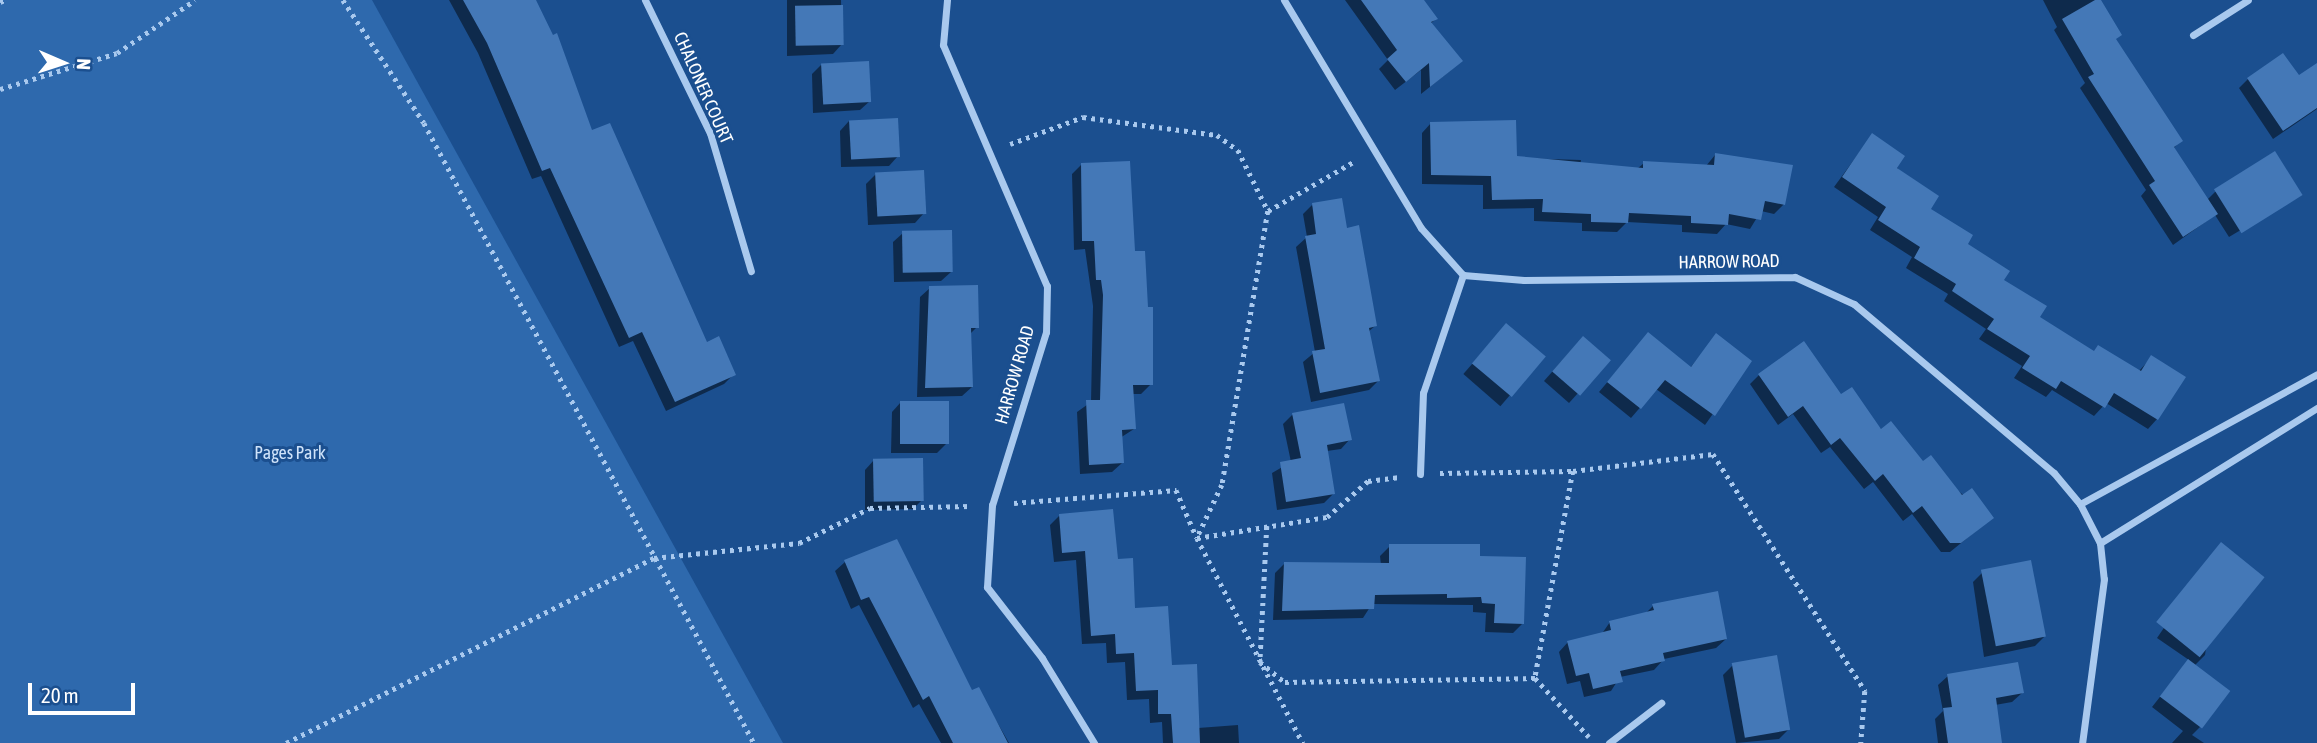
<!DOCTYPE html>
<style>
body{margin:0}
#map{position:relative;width:2317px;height:743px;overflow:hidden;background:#1b4f8f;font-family:"Asap Condensed",sans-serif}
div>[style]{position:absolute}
.green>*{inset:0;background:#2e69ad}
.shadow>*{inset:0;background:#0007;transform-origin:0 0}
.building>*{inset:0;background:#4478b7;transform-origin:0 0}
.path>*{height:4.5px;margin-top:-2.25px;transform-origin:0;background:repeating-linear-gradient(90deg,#a9c9ee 0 3.5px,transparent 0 8.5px)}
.minor>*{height:7px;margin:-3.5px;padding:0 3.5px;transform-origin:3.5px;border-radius:3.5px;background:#a9c9ee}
span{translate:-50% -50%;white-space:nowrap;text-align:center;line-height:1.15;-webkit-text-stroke:6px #1b4f8f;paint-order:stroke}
.street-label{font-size:18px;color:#fff}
.park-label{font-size:18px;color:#cfe3fa}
.north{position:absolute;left:28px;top:28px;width:70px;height:70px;-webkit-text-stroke:5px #1b4f8f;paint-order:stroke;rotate:93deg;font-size:19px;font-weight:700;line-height:28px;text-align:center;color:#fff}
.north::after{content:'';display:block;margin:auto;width:24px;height:32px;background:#fff;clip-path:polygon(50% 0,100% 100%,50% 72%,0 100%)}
.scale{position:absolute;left:28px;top:683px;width:107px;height:32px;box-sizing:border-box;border:4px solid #fff;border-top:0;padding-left:9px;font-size:21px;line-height:24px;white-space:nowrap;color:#fff;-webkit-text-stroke:5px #1b4f8f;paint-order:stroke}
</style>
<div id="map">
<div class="green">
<i style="clip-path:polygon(0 0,372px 0,783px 743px,0 743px)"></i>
</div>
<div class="shadow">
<i style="clip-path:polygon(449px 0,534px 0,591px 133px,707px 344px,733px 375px,724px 384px,666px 411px,633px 341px,619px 347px,541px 176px,532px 179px,478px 53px)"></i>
<i style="clip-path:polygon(787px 0,841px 0,842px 44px,833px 54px,787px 56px)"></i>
<i style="clip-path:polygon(1345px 0,1422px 0,1436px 19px,1430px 24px,1451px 70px,1421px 94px,1421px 70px,1395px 90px,1379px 69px,1388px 60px)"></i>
<i style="clip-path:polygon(2043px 0,2099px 0,2115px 40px,2180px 141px,2173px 149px,2207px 200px,2215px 192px,2301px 194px,2229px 237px,2215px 215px,2173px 245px,2141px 196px,2146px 190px,2080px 88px,2085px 83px,2054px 30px,2057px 27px)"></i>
<i style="clip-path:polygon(821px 65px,870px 101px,860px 110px,813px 113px,812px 74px)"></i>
<i style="clip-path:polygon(2317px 65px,2317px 109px,2273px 139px,2239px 88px,2248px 79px,2298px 78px)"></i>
<i style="clip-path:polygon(849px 121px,898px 156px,889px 166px,841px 167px,840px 131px)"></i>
<i style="clip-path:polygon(1431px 123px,1515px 158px,1581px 160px,1580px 167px,1637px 169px,1644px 163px,1706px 166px,1715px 155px,1784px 204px,1774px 214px,1761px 211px,1750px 229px,1726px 224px,1717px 234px,1682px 232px,1682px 225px,1627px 222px,1617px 232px,1582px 231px,1582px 223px,1534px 221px,1534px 208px,1483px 209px,1483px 185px,1422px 184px,1422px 133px)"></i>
<i style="clip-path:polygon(1872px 135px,1929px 209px,2038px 318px,2093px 353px,2138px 372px,2151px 358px,2157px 419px,2148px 429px,2106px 403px,2094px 416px,2052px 390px,2046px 397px,2014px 378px,2022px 366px,1979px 339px,1986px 329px,1944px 301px,1948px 294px,1906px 268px,1912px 257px,1870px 230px,1878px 217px,1834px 187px)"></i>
<i style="clip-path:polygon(1081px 165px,1133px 253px,1151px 384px,1141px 394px,1132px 394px,1134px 429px,1120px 438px,1122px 463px,1112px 472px,1080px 474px,1077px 412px,1091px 402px,1093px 306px,1085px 249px,1074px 250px,1072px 174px)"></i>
<i style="clip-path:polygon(876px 174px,924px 213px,915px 223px,868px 225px,866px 184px)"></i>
<i style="clip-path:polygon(1312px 205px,1375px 326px,1368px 332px,1378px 381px,1369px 390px,1311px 402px,1303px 362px,1315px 352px,1296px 247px,1307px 237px,1303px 214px)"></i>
<i style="clip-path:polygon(903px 233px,951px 272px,941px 281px,894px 282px,893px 242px)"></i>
<i style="clip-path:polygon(930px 288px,977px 327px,969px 335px,972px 387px,962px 396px,917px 397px,920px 297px)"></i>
<i style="left:1506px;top:325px;width:49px;height:65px;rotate:41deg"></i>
<i style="clip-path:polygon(1648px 334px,1690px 368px,1716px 336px,1750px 361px,1705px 425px,1656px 389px,1631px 418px,1599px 392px)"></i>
<i style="clip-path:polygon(1574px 347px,1608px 360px,1569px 403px,1544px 381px)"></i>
<i style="clip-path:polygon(1759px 375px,1841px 397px,1992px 518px,1950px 552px,1941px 552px,1912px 514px,1903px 521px,1873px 482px,1864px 489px,1830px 447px,1821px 453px,1793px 414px,1778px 425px,1750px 384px)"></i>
<i style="clip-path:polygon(901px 402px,946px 444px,937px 453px,891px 453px,892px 412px)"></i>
<i style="clip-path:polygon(1292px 415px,1350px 439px,1341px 449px,1327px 451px,1333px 494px,1324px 503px,1277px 510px,1272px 473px,1291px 462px,1283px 424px)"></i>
<i style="clip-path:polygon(874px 460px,922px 500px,913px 509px,865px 510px,865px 470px)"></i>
<i style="clip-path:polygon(1059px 516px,1116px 561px,1134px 610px,1171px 667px,1198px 728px,1238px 725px,1239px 743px,1163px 743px,1162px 722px,1150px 723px,1149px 699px,1127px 700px,1125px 662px,1107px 663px,1106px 643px,1082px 644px,1076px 560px,1054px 562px,1050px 525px)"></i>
<i style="clip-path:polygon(2221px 545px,2205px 655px,2194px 666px,2200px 727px,2192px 735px,2204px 743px,2172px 743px,2183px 731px,2152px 707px,2189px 660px,2157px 638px,2191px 588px,2187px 585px)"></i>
<i style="clip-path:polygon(1390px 546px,1479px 558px,1522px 624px,1513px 633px,1485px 632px,1486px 613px,1473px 612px,1473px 605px,1372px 604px,1363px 618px,1273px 620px,1275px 573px,1285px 563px,1381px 565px,1380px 556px)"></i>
<i style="clip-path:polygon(845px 562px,971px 693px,978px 689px,1009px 743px,941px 743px,919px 704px,913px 708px,859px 605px,851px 609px,835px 571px)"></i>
<i style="clip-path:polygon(1982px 573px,2044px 637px,2035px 646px,1984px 657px,1973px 582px)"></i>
<i style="clip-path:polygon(1653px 606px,1726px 639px,1716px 648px,1664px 659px,1654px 670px,1620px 677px,1611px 691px,1584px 697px,1580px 681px,1567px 684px,1559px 652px,1568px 642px,1601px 635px,1610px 622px,1645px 614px)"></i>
<i style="clip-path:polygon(1733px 665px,1789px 729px,1779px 739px,1736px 743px,1723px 675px)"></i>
<i style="clip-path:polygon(1948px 676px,2022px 693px,2012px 702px,1995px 705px,2000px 743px,1938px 743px,1935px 719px,1943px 711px,1938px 685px)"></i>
</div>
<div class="building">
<i style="clip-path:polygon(463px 0,536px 0,553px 35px,557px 33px,592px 130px,610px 123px,707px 342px,719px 336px,736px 375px,675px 402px,642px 332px,629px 338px,550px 168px,542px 171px,487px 43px)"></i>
<i style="clip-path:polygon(1361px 0,1424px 0,1438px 19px,1431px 22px,1463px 61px,1430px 87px,1429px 63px,1406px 82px,1387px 59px,1397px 50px)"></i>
<i style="clip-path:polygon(2095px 0,2101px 0,2122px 35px,2116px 39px,2183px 141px,2174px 147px,2218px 214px,2183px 237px,2149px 185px,2155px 181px,2088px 77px,2094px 74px,2062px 19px)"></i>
<i style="left:843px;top:5px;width:40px;height:48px;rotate:89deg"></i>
<i style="clip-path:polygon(2283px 53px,2299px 75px,2317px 63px,2317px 108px,2283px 131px,2247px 78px)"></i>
<i style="left:869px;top:61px;width:41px;height:48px;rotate:87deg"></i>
<i style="left:898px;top:118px;width:39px;height:49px;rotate:87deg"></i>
<i style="clip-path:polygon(1516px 120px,1517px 156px,1643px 168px,1643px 161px,1714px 165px,1715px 153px,1793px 165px,1785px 205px,1765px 201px,1761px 220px,1729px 214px,1728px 225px,1691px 223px,1691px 216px,1629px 213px,1628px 223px,1591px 222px,1591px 214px,1542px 212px,1543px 199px,1492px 200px,1491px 176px,1431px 175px,1430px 122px)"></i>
<i style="clip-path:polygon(1872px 133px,1905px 156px,1897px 168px,1939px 196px,1931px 209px,1973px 235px,1968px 244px,2010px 271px,2004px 280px,2047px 306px,2040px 317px,2094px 351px,2098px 345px,2141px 371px,2151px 355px,2186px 377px,2158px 420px,2114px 393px,2105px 408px,2061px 381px,2056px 389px,2022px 368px,2030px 356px,1987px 329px,1994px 319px,1952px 291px,1956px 284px,1914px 258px,1920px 247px,1878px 220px,1886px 207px,1842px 177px)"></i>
<i style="left:2275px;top:151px;width:52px;height:72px;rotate:58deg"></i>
<i style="clip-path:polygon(1130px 161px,1135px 251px,1145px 251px,1148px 307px,1153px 307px,1153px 385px,1133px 385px,1136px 429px,1122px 430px,1124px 463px,1089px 465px,1086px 400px,1100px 400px,1103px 295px,1101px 280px,1096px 280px,1094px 241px,1082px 241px,1081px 163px)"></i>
<i style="left:924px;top:170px;width:44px;height:49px;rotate:87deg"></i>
<i style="clip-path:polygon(1342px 198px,1347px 228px,1359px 225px,1377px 326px,1369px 328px,1380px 381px,1320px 393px,1312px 351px,1325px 349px,1305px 236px,1316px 234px,1312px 203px)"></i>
<i style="left:952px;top:230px;width:42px;height:50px;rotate:89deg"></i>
<i style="clip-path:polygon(978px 285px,979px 328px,971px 328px,973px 387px,925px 388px,929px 286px)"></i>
<i style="left:1506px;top:323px;width:52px;height:53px;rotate:40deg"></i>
<i style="clip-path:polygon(1648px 332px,1691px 367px,1716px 333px,1752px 361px,1715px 416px,1665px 380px,1641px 409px,1607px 382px)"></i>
<i style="left:1583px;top:336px;width:37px;height:47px;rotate:41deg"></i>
<i style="clip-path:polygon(1804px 341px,1841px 394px,1852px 387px,1881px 429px,1891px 421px,1923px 461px,1931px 455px,1962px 495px,1972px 488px,1994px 518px,1961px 543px,1950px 543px,1922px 506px,1913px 513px,1883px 474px,1875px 481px,1840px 438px,1831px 445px,1803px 406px,1788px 417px,1758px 374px)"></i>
<i style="left:900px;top:401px;width:49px;height:43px"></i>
<i style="clip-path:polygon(1344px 403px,1352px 440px,1327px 445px,1335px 494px,1286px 502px,1280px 462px,1301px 458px,1292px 413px)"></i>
<i style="left:923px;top:458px;width:43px;height:50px;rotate:89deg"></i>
<i style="clip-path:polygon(1113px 509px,1118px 559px,1133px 558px,1135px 608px,1168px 606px,1172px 665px,1197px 664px,1200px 743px,1173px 743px,1171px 714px,1158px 714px,1158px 690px,1136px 691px,1134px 653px,1116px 654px,1115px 634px,1091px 636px,1085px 551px,1062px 553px,1059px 514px)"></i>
<i style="clip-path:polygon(897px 539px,972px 690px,979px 687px,1008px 743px,953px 743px,929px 696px,923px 700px,869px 597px,861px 600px,844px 560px)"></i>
<i style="left:2221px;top:542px;width:56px;height:103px;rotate:39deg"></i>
<i style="clip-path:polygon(1389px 544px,1480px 544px,1480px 556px,1526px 557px,1524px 624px,1494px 623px,1495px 604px,1482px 603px,1481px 597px,1447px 598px,1447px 594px,1375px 595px,1374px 609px,1282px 611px,1284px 562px,1389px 563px)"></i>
<i style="left:2031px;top:560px;width:78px;height:51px;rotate:79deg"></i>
<i style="clip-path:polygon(1718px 591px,1727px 639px,1663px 653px,1665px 661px,1620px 671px,1623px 682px,1593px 689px,1589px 673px,1576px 676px,1567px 641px,1611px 630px,1609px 621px,1654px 610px,1652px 604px)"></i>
<i style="left:1777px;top:655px;width:76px;height:46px;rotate:80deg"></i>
<i style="left:2188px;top:659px;width:53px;height:47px;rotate:37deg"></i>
<i style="clip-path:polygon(2018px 662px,2024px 693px,1996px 698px,2002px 743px,1948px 743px,1943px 708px,1952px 707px,1947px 674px)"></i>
</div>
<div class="path">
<i style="left:343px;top:0;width:147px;rotate:56.6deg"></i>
<i style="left:424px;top:123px;width:702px;rotate:61.98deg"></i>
<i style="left:0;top:2px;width:5px;rotate:-22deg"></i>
<i style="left:0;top:89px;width:122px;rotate:-17.1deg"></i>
<i style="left:117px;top:53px;width:94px;rotate:-34.2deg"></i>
<i style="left:1010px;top:144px;width:78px;rotate:-20.3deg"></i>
<i style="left:1083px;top:117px;width:135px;rotate:7.7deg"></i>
<i style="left:1217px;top:135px;width:26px;rotate:36deg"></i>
<i style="left:1238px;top:150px;width:68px;rotate:63.8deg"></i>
<i style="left:1268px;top:211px;width:278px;rotate:99.5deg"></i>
<i style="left:1222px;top:485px;width:59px;rotate:115.3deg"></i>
<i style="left:1197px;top:538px;width:231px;rotate:62.7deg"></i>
<i style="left:1268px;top:211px;width:100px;rotate:-29.9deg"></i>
<i style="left:1573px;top:471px;width:210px;rotate:100.4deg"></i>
<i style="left:1535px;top:678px;width:80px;rotate:47.5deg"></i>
<i style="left:1440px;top:473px;width:133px;rotate:-0.9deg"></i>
<i style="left:1573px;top:471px;width:141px;rotate:-6.9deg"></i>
<i style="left:1713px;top:454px;width:282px;rotate:57.3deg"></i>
<i style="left:1865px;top:691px;width:52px;rotate:94.4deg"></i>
<i style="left:1014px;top:503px;width:163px;rotate:-4.6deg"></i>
<i style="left:1176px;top:490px;width:52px;rotate:66.4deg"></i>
<i style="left:1197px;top:538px;width:132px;rotate:-9.2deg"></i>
<i style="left:1327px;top:517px;width:55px;rotate:-41.3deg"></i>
<i style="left:1368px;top:481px;width:32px;rotate:-7deg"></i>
<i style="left:1267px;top:526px;width:136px;rotate:92.9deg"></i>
<i style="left:1260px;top:662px;width:32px;rotate:39deg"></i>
<i style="left:1285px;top:682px;width:250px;rotate:-0.9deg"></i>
<i style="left:286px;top:743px;width:412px;rotate:-26.7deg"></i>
<i style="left:654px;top:558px;width:146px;rotate:-5.9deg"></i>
<i style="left:799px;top:543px;width:79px;rotate:-26.2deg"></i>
<i style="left:870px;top:508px;width:101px;rotate:-1.1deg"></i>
</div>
<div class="minor">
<i style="left:645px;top:0;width:148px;rotate:64deg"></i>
<i style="left:710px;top:133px;width:144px;rotate:73.5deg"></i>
<i style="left:947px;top:0;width:45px;rotate:95.1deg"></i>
<i style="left:943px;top:45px;width:262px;rotate:66.7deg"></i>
<i style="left:1047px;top:286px;width:46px;rotate:91.2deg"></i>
<i style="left:1046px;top:332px;width:181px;rotate:107.3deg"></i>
<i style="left:992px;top:505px;width:82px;rotate:93.5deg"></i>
<i style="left:987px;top:587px;width:90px;rotate:52.2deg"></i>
<i style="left:1042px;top:658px;width:100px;rotate:58.5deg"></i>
<i style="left:1284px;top:0;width:266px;rotate:59deg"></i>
<i style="left:1421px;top:228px;width:63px;rotate:48.2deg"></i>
<i style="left:1463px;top:275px;width:61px;rotate:4.7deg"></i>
<i style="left:1524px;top:280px;width:271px;rotate:-0.6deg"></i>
<i style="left:1795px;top:277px;width:65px;rotate:24.6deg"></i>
<i style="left:1854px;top:304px;width:262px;rotate:40.2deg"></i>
<i style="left:2054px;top:473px;width:40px;rotate:50deg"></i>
<i style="left:2080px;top:504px;width:44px;rotate:62.9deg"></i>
<i style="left:2100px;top:543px;width:36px;rotate:84deg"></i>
<i style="left:2104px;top:579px;width:165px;rotate:97.6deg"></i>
<i style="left:2193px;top:35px;width:65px;rotate:-32.5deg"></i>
<i style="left:1420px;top:474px;width:81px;rotate:-87.9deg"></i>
<i style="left:1423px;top:393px;width:125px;rotate:-71.3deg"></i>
<i style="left:2080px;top:504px;width:270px;rotate:-28.7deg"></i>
<i style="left:2100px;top:543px;width:256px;rotate:-31.9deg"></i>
<i style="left:1609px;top:743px;width:66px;rotate:-37.6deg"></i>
</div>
<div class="street-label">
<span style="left:703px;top:88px;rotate:66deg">CHALONER COURT</span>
<span style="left:1729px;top:262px;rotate:-1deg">HARROW ROAD</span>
<span style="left:1015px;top:375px;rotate:-74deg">HARROW ROAD</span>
</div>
<div class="park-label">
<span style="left:290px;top:453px">Pages Park</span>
</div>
<div class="north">N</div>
<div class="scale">20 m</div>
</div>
